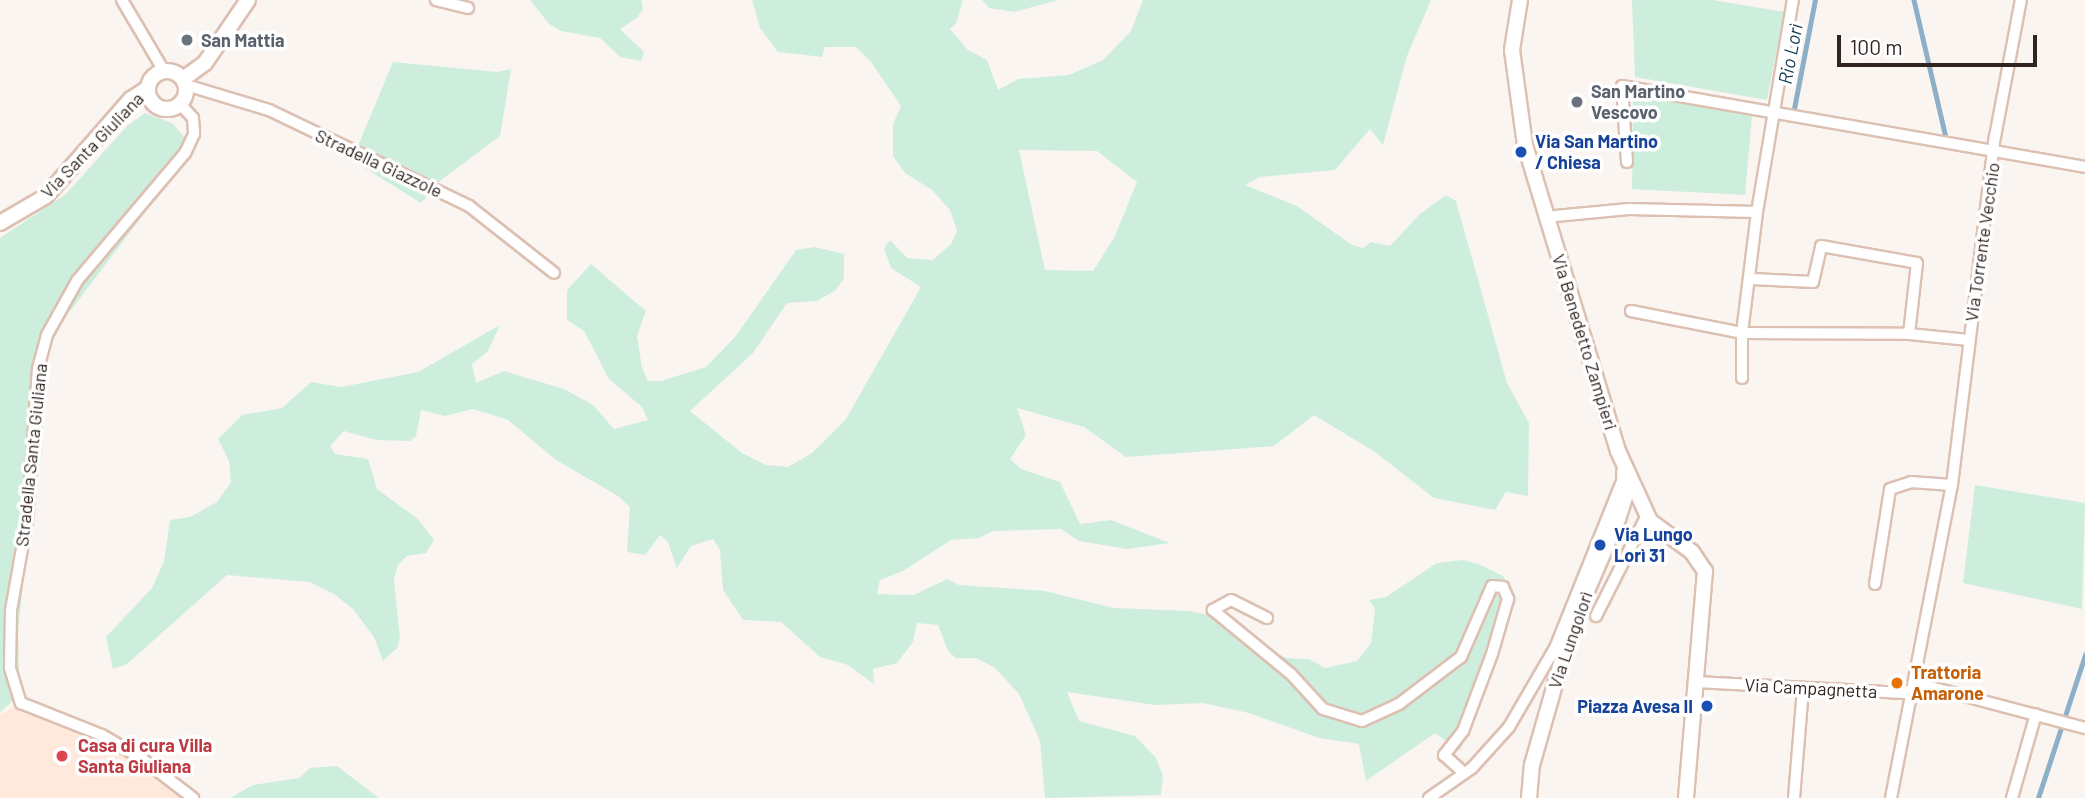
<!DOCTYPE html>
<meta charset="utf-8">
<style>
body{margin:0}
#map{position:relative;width:2085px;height:798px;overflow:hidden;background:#fbf5f2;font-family:Barlow,sans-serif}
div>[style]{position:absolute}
.built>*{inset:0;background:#ffe9dd}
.green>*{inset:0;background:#ceeedd}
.stream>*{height:4.5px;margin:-2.25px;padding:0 2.25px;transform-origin:2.25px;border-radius:2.25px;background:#8eafc8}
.roads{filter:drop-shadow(2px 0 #dcc0b2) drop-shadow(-2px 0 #dcc0b2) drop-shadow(0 2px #dcc0b2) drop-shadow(0 -2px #dcc0b2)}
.minor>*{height:10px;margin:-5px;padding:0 5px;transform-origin:5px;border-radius:5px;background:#fff}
.tertiary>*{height:14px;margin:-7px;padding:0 7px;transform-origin:7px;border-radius:7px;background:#fff}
.tertiary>.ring{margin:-7px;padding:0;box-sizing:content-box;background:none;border:14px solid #fff;border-radius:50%}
.dots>*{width:19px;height:19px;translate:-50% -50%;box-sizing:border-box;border:4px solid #fff;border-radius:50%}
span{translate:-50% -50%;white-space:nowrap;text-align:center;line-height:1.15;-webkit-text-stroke:7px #fff;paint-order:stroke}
.worship-label{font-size:18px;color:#5b616d;font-weight:700}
.left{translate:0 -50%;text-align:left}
.transit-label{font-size:18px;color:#164399;font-weight:700}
.right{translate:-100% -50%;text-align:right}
.street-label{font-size:18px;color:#2f241f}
.food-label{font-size:18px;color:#c56008;font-weight:700}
.health-label{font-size:18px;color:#be3a42;font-weight:700}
.water-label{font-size:19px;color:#0c3650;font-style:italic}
.scale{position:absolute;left:1837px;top:35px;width:200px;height:32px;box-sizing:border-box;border:4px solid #2f241f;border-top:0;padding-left:9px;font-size:21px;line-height:24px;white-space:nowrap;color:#2f241f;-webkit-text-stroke:5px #fff;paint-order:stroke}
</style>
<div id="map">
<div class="built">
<i style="clip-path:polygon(14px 707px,96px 740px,153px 773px,182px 798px,0 798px,0 715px)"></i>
</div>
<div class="green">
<i style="clip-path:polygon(530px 0,641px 0,643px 9px,637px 18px,620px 29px,644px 52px,641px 61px,620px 57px,600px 38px,561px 31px,549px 24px)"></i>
<i style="clip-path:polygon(evenodd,752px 0,963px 0,956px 23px,950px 29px,968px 50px,987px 60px,998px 90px,1018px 79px,1069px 75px,1103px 60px,1131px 31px,1143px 0,1431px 0,1407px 56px,1383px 145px,1370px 129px,1335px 170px,1260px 177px,1245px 185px,1297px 206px,1352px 245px,1363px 248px,1371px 242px,1390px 246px,1420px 214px,1446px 195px,1456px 201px,1507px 383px,1529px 423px,1528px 496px,1506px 492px,1495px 510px,1434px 498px,1375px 452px,1314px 415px,1274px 446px,1126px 457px,1084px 427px,1017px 408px,1026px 435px,1010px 459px,1021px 469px,1060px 482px,1080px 524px,1111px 520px,1170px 543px,1127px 549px,1079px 541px,1061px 529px,993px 531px,979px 538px,951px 540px,903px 571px,880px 580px,877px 594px,914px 595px,947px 579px,959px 585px,1045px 591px,1114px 608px,1190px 611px,1212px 616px,1257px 646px,1287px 658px,1309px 659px,1325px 668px,1357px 661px,1371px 643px,1375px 609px,1369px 600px,1386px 597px,1437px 563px,1463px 560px,1481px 565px,1503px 576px,1517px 598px,1460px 751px,1435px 733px,1366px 781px,1359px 744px,1319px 738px,1249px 713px,1203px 703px,1155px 705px,1067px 692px,1079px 721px,1135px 736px,1156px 758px,1163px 776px,1161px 795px,1045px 798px,1040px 741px,1019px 694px,995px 668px,976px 658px,956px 658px,948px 651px,938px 625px,917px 623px,913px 642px,897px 663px,873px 669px,874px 684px,848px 665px,820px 657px,781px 622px,743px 620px,723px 590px,720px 550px,713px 539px,691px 546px,677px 568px,668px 542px,660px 535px,645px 555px,627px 552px,630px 507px,618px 496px,556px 460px,508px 420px,473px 409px,445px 416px,421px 410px,416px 436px,410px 441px,376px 440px,344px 431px,330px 446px,335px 454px,368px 459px,377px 489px,418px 519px,434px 540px,426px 553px,407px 556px,398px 565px,394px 579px,400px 639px,397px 648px,383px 661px,374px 637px,353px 609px,334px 594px,310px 582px,227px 575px,127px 664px,113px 669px,106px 637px,152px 588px,164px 561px,170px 520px,190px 517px,217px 502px,231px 482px,229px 461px,218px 439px,242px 415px,282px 408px,311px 382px,341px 387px,418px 372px,500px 325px,488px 351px,472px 364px,476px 383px,504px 371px,564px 389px,593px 405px,614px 429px,648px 420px,642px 407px,609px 379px,584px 331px,567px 320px,567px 290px,591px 264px,646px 311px,637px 336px,642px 368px,648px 381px,661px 381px,706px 367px,736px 336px,796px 250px,815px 247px,844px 254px,844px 278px,836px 290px,817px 301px,787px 303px,753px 353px,690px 411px,742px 453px,766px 465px,788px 467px,812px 453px,846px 419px,921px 287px,891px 268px,884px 248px,890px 240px,907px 258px,933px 260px,951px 244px,957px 231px,950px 210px,932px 190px,905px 173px,893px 156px,893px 124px,901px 106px,871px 62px,856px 47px,825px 47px,822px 57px,778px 52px,760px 28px,752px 0,1019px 150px,1097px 151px,1137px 182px,1114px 238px,1093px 271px,1045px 270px,1019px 150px)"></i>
<i style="clip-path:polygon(982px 0,1058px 0,1014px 12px,989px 8px)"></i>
<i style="clip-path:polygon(1632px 0,1713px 0,1784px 12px,1767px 100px,1635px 77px)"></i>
<i style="clip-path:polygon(393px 62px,497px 72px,511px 69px,500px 136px,441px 180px,421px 203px,352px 160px)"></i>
<i style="clip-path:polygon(1633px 95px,1752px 115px,1745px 195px,1632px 189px)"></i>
<i style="clip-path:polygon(145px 113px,172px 123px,194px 148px,52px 335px,45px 363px,42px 453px,27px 543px,18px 634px,20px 695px,0 712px,0 238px,66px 194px,127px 126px)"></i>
<i style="clip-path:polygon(1975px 485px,2085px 503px,2082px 609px,1963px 583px)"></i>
<i style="clip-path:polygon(337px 766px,379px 798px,230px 798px,253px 785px,299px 778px,310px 768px)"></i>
</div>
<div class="stream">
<i style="left:1914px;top:0;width:146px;rotate:76.9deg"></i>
<i style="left:1793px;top:114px;width:116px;rotate:-79.1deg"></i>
<i style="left:2038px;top:798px;width:151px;rotate:-71.8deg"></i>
</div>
<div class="roads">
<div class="minor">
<i style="left:122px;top:0;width:82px;rotate:59.4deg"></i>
<i style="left:436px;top:0;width:33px;rotate:14deg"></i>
<i style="left:186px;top:85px;width:87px;rotate:16.8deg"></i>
<i style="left:269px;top:110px;width:222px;rotate:25.6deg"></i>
<i style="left:469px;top:206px;width:108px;rotate:38.2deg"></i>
<i style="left:180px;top:104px;width:19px;rotate:47deg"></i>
<i style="left:193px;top:118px;width:16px;rotate:86deg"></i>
<i style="left:194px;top:134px;width:21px;rotate:115deg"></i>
<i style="left:185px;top:153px;width:167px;rotate:130.2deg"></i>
<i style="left:77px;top:281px;width:62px;rotate:119.1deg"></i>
<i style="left:47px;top:335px;width:34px;rotate:105deg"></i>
<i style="left:38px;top:368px;width:147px;rotate:93.9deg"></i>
<i style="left:28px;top:515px;width:97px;rotate:100.1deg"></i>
<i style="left:11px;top:610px;width:58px;rotate:91deg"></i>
<i style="left:10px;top:668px;width:37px;rotate:73deg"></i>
<i style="left:21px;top:703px;width:87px;rotate:21.6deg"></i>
<i style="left:102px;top:735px;width:45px;rotate:30.5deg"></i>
<i style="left:141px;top:758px;width:66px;rotate:37.6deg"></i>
<i style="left:1627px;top:162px;width:76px;rotate:-93.8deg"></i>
<i style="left:1622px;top:86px;width:470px;rotate:9.9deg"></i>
<i style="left:1545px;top:217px;width:84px;rotate:-5.4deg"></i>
<i style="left:1629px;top:209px;width:128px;rotate:1.3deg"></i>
<i style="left:1752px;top:279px;width:61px;rotate:2.8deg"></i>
<i style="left:1813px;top:282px;width:37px;rotate:-77deg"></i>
<i style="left:1821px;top:246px;width:97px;rotate:10deg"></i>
<i style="left:1917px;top:263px;width:71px;rotate:96.4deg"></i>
<i style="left:1631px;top:311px;width:113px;rotate:11.2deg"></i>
<i style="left:1742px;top:333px;width:167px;rotate:0.3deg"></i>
<i style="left:1909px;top:334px;width:60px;rotate:5.7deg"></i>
<i style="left:1742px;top:378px;width:45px;rotate:-90deg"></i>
<i style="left:1742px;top:333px;width:122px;rotate:-82.9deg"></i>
<i style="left:1757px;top:212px;width:215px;rotate:-80.4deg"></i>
<i style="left:1875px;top:584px;width:96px;rotate:-81deg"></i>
<i style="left:1890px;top:489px;width:22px;rotate:-18deg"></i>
<i style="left:1911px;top:482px;width:41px;rotate:4.2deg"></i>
<i style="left:1952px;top:485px;width:351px;rotate:-83deg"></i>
<i style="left:1995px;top:137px;width:139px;rotate:-79.3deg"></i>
<i style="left:1596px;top:616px;width:109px;rotate:-63.2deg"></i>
<i style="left:1267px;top:618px;width:40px;rotate:-153.4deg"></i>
<i style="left:1231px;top:600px;width:21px;rotate:151deg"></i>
<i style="left:1213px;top:610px;width:101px;rotate:39.4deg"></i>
<i style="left:1291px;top:674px;width:47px;rotate:47.6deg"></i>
<i style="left:1323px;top:709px;width:41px;rotate:17.1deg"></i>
<i style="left:1362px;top:721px;width:41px;rotate:-24.7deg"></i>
<i style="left:1399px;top:704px;width:78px;rotate:-37.2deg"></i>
<i style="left:1461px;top:657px;width:77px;rotate:-66.4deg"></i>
<i style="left:1492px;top:586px;width:11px;rotate:5deg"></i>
<i style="left:1503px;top:587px;width:13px;rotate:67deg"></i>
<i style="left:1508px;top:599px;width:57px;rotate:106.2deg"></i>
<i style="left:1492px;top:654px;width:82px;rotate:110.6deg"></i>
<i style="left:1463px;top:731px;width:31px;rotate:128deg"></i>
<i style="left:1444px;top:755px;width:27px;rotate:42deg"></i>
<i style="left:1696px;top:682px;width:208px;rotate:3deg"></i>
<i style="left:1904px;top:693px;width:21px;rotate:-23deg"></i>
<i style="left:1923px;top:685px;width:168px;rotate:14.9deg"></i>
<i style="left:1429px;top:798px;width:52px;rotate:-34.9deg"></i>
<i style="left:1472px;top:768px;width:55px;rotate:-47.9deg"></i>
<i style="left:1509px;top:727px;width:91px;rotate:-59.8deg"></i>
<i style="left:1555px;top:648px;width:182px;rotate:-68.1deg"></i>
<i style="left:1794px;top:798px;width:109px;rotate:-85.3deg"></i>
<i style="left:1891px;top:798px;width:319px;rotate:-79deg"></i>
<i style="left:2012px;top:798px;width:87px;rotate:-74.1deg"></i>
</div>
<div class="tertiary">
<i style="left:1520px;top:0;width:51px;rotate:99.1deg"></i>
<i style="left:1512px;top:50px;width:96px;rotate:82.2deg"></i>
<i style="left:1525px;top:145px;width:320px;rotate:73.1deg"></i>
<i style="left:1618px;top:451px;width:77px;rotate:65.4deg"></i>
<i style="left:1650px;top:521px;width:52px;rotate:36.4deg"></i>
<i style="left:1692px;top:552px;width:23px;rotate:56deg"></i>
<i style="left:1705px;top:571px;width:228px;rotate:94.8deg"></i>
<i class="ring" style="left:148px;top:71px;width:24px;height:24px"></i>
<i style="left:183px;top:79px;width:27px;rotate:-36deg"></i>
<i style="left:205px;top:63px;width:76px;rotate:-55.7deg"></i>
<i style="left:0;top:223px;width:53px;rotate:-30.4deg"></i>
<i style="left:46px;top:196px;width:129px;rotate:-48.8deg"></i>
<i style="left:131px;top:99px;width:20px;rotate:-33deg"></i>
<i style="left:1529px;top:798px;width:33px;rotate:-85deg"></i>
<i style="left:1532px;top:765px;width:142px;rotate:-74.1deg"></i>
<i style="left:1571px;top:628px;width:119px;rotate:-66.7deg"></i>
<i style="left:1618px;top:519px;width:23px;rotate:-72deg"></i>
<i style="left:1625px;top:497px;width:25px;rotate:-92deg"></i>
</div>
</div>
<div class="dots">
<i style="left:187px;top:40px;background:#6b7280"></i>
<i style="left:1577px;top:102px;background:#6b7280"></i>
<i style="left:1521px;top:152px;background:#1a4fb4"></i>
<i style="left:1600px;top:545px;background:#1a4fb4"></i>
<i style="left:1897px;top:683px;background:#e8710a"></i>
<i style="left:1707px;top:706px;background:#1a4fb4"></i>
<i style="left:62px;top:756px;background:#e0444e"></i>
</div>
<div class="worship-label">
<span class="left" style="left:201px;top:40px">San Mattia</span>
<span class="left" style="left:1591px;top:102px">San Martino<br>Vescovo</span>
</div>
<div class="transit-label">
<span class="left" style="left:1535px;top:152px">Via San Martino<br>/ Chiesa</span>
<span class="left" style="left:1614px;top:545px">Via Lungo<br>Lorì 31</span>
<span class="right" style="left:1693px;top:706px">Piazza Avesa II</span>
</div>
<div class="street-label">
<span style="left:92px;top:145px;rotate:-46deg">Via Santa Giuliana</span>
<span style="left:379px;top:163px;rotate:25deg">Stradella Giazzole</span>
<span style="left:1982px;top:242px;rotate:-82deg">Via Torrente Vecchio</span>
<span style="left:1585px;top:342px;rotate:73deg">Via Benedetto Zampieri</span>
<span style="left:31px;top:455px;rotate:-84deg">Stradella Santa Giuliana</span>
<span style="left:1570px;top:640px;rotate:-71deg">Via Lungolorì</span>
<span style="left:1811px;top:688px;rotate:3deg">Via Campagnetta</span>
</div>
<div class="food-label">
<span class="left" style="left:1911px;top:683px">Trattoria<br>Amarone</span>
</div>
<div class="health-label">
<span class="left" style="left:78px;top:756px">Casa di cura Villa<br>Santa Giuliana</span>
</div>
<div class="water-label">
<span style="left:1790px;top:54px;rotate:-79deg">Rio Lorì</span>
</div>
<div class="scale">100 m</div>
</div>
